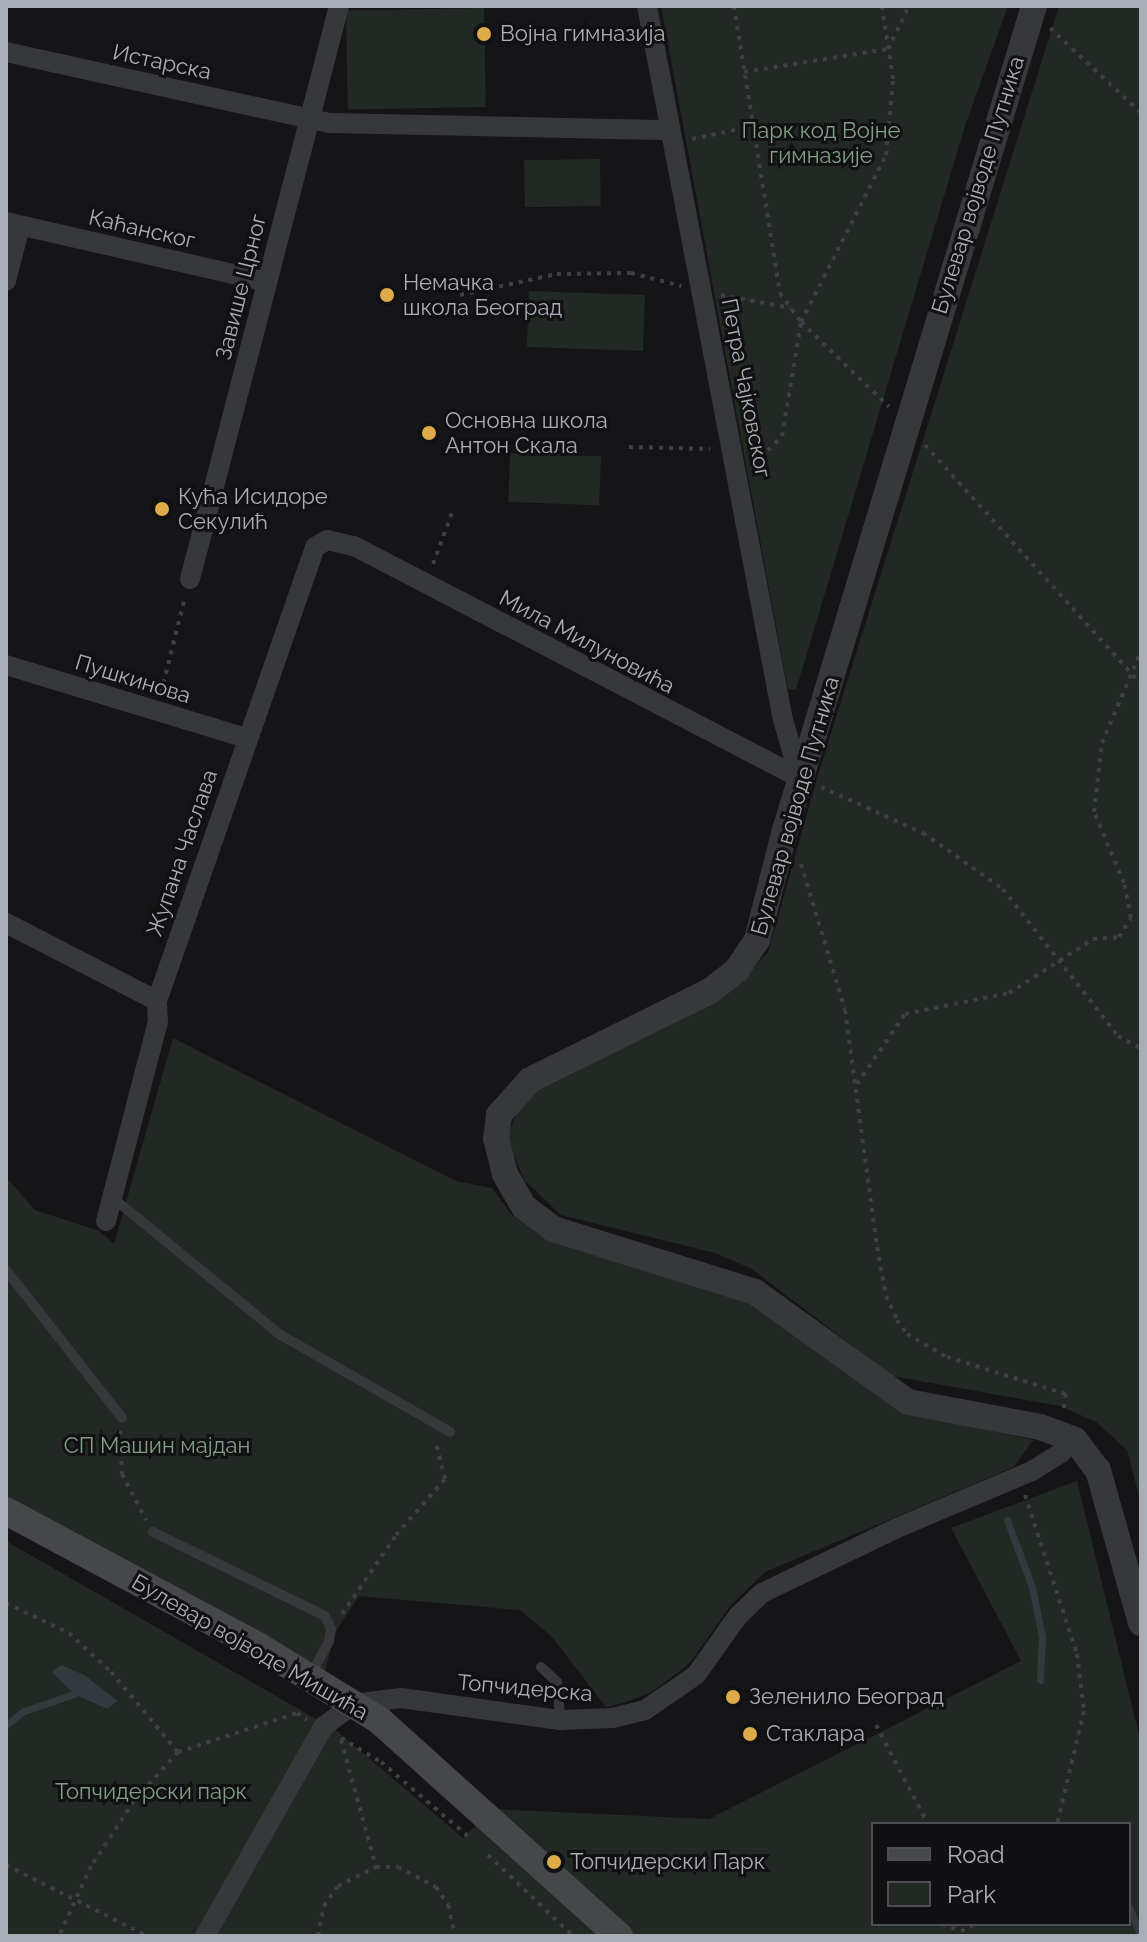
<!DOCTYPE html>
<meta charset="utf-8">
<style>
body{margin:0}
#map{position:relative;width:1147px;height:1942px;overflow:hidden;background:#151517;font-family:Raleway,sans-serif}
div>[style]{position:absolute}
.green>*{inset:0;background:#222823;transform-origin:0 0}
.water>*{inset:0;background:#323a40}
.stream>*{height:7px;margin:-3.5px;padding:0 3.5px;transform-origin:3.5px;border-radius:3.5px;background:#323a40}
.path>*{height:4px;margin-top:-2px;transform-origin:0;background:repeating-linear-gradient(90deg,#3d3f42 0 4px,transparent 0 10px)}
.service>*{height:10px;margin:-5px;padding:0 5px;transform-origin:5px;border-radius:5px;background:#37383c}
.minor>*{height:20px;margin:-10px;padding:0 10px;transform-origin:10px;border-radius:10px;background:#37383c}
.tertiary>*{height:26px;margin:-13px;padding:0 13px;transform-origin:13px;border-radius:13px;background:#37383c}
.secondary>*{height:28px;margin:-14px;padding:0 14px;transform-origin:14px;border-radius:14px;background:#45474b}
.dots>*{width:22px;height:22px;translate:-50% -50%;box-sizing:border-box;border:4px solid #111012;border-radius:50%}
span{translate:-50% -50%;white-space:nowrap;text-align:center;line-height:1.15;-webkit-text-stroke:6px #111012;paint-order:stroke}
.poi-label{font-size:22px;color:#a9adb6}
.left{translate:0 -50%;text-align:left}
.street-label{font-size:22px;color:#a9adb6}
.park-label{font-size:22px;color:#829e84}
.frame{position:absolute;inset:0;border:8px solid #a9adb6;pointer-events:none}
.legend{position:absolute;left:871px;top:1822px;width:260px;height:104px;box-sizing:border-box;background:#111012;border:2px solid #4e4f54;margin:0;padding:10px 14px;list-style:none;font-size:24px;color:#a9adb6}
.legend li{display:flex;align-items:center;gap:16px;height:40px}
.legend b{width:40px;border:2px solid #4e4f54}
</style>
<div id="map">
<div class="green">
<i style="clip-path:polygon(661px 6px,1008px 6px,965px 126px,796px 690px,788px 689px,786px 680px)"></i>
<i style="clip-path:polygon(1059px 6px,1141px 6px,1141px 1504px,1127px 1450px,1096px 1422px,1060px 1406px,892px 1376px,752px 1269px,715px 1253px,561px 1215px,524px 1180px,507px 1138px,522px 1099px,751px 971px,768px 952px,817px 778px)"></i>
<i style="left:484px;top:8px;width:99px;height:138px;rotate:89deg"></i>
<i style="left:600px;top:159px;width:47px;height:76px;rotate:89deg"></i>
<i style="left:529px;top:291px;width:116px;height:56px;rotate:2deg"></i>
<i style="left:510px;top:453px;width:91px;height:49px;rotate:2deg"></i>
<i style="clip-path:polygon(173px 1038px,456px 1181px,492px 1188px,511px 1214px,538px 1234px,762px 1305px,896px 1409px,1033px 1440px,1014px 1467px,765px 1572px,731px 1605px,689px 1664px,652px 1692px,623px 1703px,606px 1707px,552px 1637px,520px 1610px,359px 1596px,336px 1631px,324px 1674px,6px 1500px,6px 1177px,35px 1210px,99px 1231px,114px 1244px)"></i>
<i style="clip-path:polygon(evenodd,1077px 1481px,1141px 1743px,1141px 1936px,6px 1936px,6px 1541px,337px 1731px,463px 1838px,493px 1809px,709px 1819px,1021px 1661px,951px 1528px,1077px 1481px,873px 1824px,1129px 1824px,1129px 1924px,873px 1924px,873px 1824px)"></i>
</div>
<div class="water">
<i style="clip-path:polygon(61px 1665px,84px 1675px,118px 1701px,107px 1709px,74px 1694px,52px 1672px)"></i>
</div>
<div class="stream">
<i style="left:1007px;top:1520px;width:72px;rotate:69.5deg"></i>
<i style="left:1032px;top:1587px;width:51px;rotate:78.7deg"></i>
<i style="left:1042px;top:1637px;width:43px;rotate:92.7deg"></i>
<i style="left:6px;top:1725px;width:23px;rotate:-38deg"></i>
<i style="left:24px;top:1711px;width:53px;rotate:-18.8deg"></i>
<i style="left:1129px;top:1907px;width:31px;rotate:68deg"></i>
</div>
<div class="path">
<i style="left:734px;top:6px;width:291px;rotate:80.9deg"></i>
<i style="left:780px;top:293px;width:36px;rotate:54deg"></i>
<i style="left:801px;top:322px;width:122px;rotate:44deg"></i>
<i style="left:1050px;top:28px;width:125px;rotate:43deg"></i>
<i style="left:744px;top:72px;width:146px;rotate:-9.1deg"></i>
<i style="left:888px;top:49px;width:48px;rotate:-64deg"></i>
<i style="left:692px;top:139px;width:62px;rotate:-12deg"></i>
<i style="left:460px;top:295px;width:99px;rotate:-12.2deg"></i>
<i style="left:557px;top:274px;width:74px;rotate:-0.8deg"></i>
<i style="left:631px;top:273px;width:52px;rotate:14.6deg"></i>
<i style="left:721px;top:295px;width:71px;rotate:10.5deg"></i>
<i style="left:925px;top:445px;width:322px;rotate:47.9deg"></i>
<i style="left:629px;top:447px;width:81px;rotate:1.4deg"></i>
<i style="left:754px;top:465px;width:40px;rotate:-46deg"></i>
<i style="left:782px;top:436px;width:116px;rotate:-80.5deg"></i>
<i style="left:801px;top:322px;width:187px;rotate:-63deg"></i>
<i style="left:886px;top:155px;width:76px;rotate:-84.7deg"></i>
<i style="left:893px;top:79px;width:74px;rotate:-98.6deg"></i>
<i style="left:433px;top:564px;width:54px;rotate:-69.6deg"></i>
<i style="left:161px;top:693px;width:99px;rotate:-76deg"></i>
<i style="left:821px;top:787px;width:112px;rotate:24.3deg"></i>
<i style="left:923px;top:833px;width:98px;rotate:35deg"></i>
<i style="left:1003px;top:889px;width:187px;rotate:52deg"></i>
<i style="left:1118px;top:1036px;width:26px;rotate:28deg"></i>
<i style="left:801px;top:864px;width:152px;rotate:73.2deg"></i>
<i style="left:845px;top:1010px;width:239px;rotate:82.3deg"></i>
<i style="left:877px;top:1247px;width:50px;rotate:79.6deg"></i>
<i style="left:886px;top:1296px;width:26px;rotate:65deg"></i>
<i style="left:897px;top:1320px;width:17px;rotate:54deg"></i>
<i style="left:907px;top:1334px;width:46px;rotate:29.9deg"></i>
<i style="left:947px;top:1357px;width:125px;rotate:17.3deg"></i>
<i style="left:1066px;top:1394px;width:18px;rotate:99deg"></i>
<i style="left:857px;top:1084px;width:85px;rotate:-55.6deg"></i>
<i style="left:905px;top:1014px;width:106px;rotate:-11.4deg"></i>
<i style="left:1009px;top:993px;width:100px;rotate:-32.7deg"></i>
<i style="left:1093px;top:939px;width:26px;rotate:-4deg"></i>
<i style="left:1119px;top:937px;width:22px;rotate:-58deg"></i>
<i style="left:1131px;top:918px;width:36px;rotate:-101deg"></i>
<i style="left:1124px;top:883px;width:77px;rotate:-112.9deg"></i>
<i style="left:1094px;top:812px;width:69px;rotate:-83.4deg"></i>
<i style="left:1102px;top:743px;width:100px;rotate:-67deg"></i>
<i style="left:120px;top:1431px;width:43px;rotate:87.3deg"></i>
<i style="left:122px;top:1474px;width:52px;rotate:62.4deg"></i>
<i style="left:1025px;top:1495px;width:167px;rotate:71.9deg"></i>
<i style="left:1077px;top:1654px;width:57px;rotate:83deg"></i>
<i style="left:1084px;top:1711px;width:116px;rotate:103.4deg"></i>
<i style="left:6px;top:1603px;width:70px;rotate:25.5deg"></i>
<i style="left:69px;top:1633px;width:57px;rotate:42.9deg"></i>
<i style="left:111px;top:1672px;width:104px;rotate:50.1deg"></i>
<i style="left:178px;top:1752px;width:66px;rotate:131.9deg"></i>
<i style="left:134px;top:1801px;width:78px;rotate:123.5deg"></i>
<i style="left:91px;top:1866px;width:77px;rotate:114.6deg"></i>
<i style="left:342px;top:1614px;width:96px;rotate:-55.6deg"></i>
<i style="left:396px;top:1535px;width:74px;rotate:-48.8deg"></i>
<i style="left:445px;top:1479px;width:37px;rotate:-104deg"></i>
<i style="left:876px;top:1725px;width:112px;rotate:62.3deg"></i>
<i style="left:341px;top:1738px;width:47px;rotate:31deg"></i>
<i style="left:381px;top:1762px;width:117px;rotate:40.5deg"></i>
<i style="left:341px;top:1740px;width:132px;rotate:74.6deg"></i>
<i style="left:178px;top:1752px;width:125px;rotate:-18.1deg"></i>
<i style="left:297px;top:1713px;width:12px;rotate:35deg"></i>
<i style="left:488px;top:1855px;width:117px;rotate:43.6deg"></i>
<i style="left:6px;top:1865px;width:158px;rotate:26.7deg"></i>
<i style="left:942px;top:1924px;width:20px;rotate:20deg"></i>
<i style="left:961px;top:1931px;width:15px;rotate:-28deg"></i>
<i style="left:318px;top:1936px;width:31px;rotate:-79deg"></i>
<i style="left:324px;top:1906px;width:24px;rotate:-55deg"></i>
<i style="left:338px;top:1886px;width:42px;rotate:-26.6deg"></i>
<i style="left:376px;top:1867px;width:22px"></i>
<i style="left:398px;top:1867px;width:43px;rotate:27.8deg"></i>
<i style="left:436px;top:1887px;width:22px;rotate:56deg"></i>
<i style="left:448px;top:1905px;width:32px;rotate:77deg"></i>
</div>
<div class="service">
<i style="left:113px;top:1198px;width:215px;rotate:39.3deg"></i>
<i style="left:279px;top:1334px;width:197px;rotate:29.8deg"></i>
<i style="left:6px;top:1270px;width:188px;rotate:51.9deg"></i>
<i style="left:153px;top:1532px;width:191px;rotate:26deg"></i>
<i style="left:325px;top:1616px;width:14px;rotate:65deg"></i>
<i style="left:331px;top:1629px;width:12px;rotate:99deg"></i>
<i style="left:329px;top:1641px;width:38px;rotate:118deg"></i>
<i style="left:541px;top:1667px;width:22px;rotate:43deg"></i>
<i style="left:557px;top:1682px;width:38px;rotate:85deg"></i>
</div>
<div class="minor">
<i style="left:647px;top:6px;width:727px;rotate:79.22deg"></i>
<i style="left:783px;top:720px;width:60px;rotate:73.7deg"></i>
<i style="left:6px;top:52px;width:331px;rotate:12.4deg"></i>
<i style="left:329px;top:123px;width:341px;rotate:1.2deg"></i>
<i style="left:6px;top:222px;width:268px;rotate:12.9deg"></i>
<i style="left:6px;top:281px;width:57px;rotate:-75.7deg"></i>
<i style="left:190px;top:579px;width:592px;rotate:-75.42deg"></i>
<i style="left:6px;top:665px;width:251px;rotate:16.9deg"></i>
<i style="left:6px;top:923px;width:170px;rotate:27.3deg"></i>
<i style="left:106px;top:1221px;width:206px;rotate:-75.4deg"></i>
<i style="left:158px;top:1022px;width:21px;rotate:-93deg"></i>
<i style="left:157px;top:1001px;width:481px;rotate:-70.8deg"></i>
<i style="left:315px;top:547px;width:14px;rotate:-30deg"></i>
<i style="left:327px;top:540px;width:28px;rotate:13deg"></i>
<i style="left:354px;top:546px;width:503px;rotate:27.48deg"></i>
<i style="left:205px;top:1936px;width:241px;rotate:-60.5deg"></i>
<i style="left:324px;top:1726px;width:37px;rotate:-36deg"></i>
<i style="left:354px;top:1704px;width:47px;rotate:-7.3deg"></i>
<i style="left:401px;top:1698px;width:161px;rotate:7.9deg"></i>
<i style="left:560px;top:1720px;width:53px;rotate:-2.2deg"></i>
<i style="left:613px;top:1718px;width:33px;rotate:-14deg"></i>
<i style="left:645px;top:1710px;width:62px;rotate:-34.5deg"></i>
<i style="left:696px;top:1675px;width:72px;rotate:-54.6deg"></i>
<i style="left:738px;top:1616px;width:33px;rotate:-44deg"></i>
<i style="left:762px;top:1593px;width:150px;rotate:-25.7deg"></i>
<i style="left:897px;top:1528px;width:147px;rotate:-22.9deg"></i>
<i style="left:1032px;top:1471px;width:34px;rotate:-32deg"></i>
<i style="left:1061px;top:1453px;width:19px;rotate:-58deg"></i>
</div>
<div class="tertiary">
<i style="left:1034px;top:6px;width:861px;rotate:106.81deg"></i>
<i style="left:785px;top:830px;width:114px;rotate:104.3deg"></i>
<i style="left:757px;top:940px;width:36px;rotate:124deg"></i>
<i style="left:737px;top:970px;width:34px;rotate:142deg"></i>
<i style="left:710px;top:991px;width:201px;rotate:153.7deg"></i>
<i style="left:530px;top:1080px;width:47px;rotate:131.5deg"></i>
<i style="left:499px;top:1115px;width:23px;rotate:97deg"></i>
<i style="left:496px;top:1138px;width:37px;rotate:76deg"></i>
<i style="left:505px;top:1174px;width:38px;rotate:60deg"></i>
<i style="left:524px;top:1207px;width:36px;rotate:37deg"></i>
<i style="left:553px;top:1229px;width:212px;rotate:17.3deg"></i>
<i style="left:755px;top:1292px;width:188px;rotate:35.7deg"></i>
<i style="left:908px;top:1402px;width:134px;rotate:10.7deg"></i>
<i style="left:1040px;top:1427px;width:37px;rotate:20deg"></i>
<i style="left:1075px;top:1440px;width:38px;rotate:53deg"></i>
<i style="left:1098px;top:1470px;width:159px;rotate:74.3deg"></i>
</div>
<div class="secondary">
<i style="left:6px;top:1511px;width:289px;rotate:28.2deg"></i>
<i style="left:261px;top:1648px;width:138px;rotate:31.4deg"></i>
<i style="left:379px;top:1720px;width:323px;rotate:42deg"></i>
</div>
<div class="dots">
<i style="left:484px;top:34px;background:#ddac48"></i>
<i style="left:387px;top:295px;background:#ddac48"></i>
<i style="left:429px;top:433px;background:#ddac48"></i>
<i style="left:162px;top:509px;background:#ddac48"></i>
<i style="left:733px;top:1697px;background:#ddac48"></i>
<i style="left:750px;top:1734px;background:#ddac48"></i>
<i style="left:554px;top:1862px;background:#ddac48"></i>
</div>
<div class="poi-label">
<span class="left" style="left:500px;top:34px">Војна гимназија</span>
<span class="left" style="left:403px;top:295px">Немачка<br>школа Београд</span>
<span class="left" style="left:445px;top:433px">Основна школа<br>Антон Скала</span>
<span class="left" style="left:178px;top:509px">Кућа Исидоре<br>Секулић</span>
<span class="left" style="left:749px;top:1697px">Зеленило Београд</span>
<span class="left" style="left:766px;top:1734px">Стаклара</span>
<span class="left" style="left:570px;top:1862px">Топчидерски Парк</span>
</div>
<div class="street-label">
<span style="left:162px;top:62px;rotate:12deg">Истарска</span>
<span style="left:978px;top:185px;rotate:-73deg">Булевар војводе Путника</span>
<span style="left:142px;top:229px;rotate:13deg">Каћанског</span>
<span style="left:241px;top:287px;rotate:-76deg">Завише Црног</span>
<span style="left:746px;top:388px;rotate:79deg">Петра Чајковског</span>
<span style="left:587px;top:642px;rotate:28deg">Мила Милуновића</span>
<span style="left:133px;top:679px;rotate:17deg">Пушкинова</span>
<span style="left:795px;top:806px;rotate:-74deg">Булевар војводе Путника</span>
<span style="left:182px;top:853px;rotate:-71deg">Жупана Часлава</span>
<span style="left:250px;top:1647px;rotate:30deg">Булевар војводе Мишића</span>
<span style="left:525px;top:1688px;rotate:5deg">Топчидерска</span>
</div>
<div class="park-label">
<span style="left:821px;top:143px">Парк код Војне<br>гимназије</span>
<span style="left:157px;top:1446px">СП Машин мајдан</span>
<span style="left:151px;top:1792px">Топчидерски парк</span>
</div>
<div class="frame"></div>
<ul class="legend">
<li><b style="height:10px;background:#45474b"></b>Road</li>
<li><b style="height:22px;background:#222823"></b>Park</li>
</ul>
</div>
